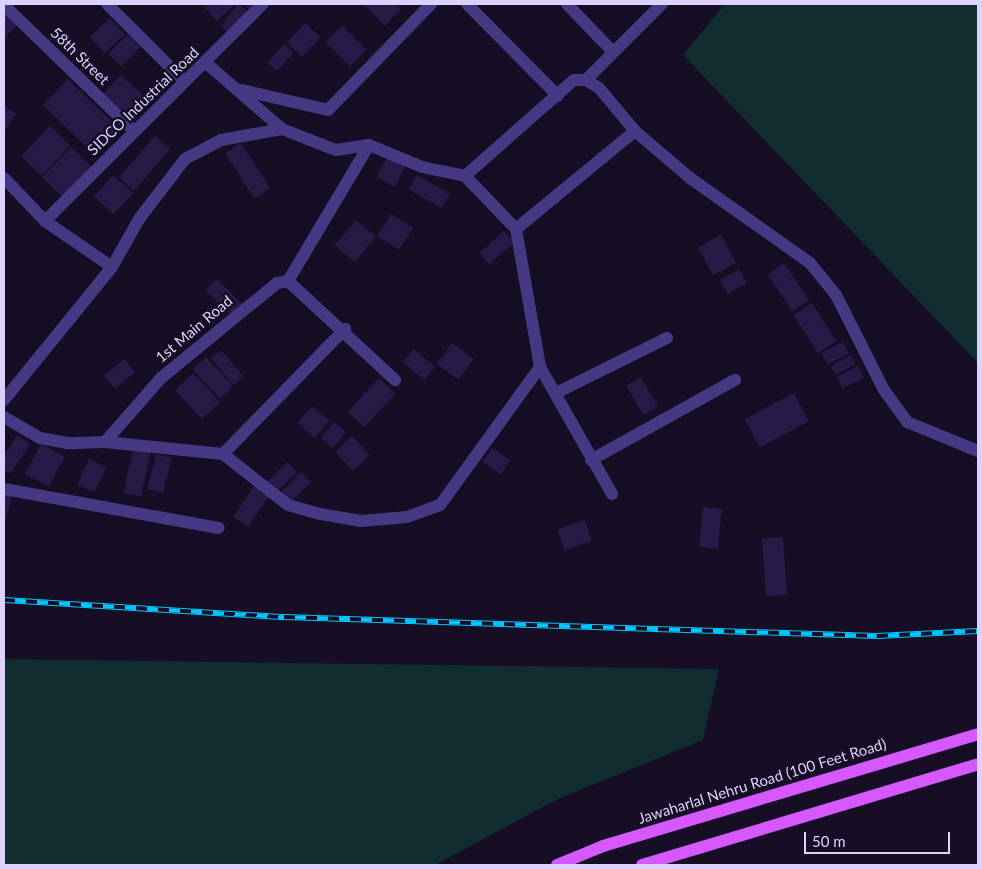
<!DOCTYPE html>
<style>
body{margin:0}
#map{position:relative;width:982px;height:869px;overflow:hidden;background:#150e25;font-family:Lato,sans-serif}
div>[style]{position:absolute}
.green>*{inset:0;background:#112d2f}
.building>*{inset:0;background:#281a46;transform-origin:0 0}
.minor>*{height:12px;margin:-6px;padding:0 6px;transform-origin:6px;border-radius:6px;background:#453984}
.tertiary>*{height:12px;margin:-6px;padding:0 6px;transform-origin:6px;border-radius:6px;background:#453984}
.primary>*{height:12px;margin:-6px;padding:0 6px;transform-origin:6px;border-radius:6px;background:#d559ff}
.rail>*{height:5.5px;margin-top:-2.75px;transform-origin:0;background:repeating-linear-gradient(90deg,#150e25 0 11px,#00c6fd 0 22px);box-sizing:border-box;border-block:1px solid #00c6fd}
span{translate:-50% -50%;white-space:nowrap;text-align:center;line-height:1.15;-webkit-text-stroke:5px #150e25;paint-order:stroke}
.street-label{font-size:15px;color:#ddd2ff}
.frame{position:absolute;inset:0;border:5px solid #ddd2ff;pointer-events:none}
.scale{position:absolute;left:804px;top:832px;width:146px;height:22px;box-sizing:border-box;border:2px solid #ddd2ff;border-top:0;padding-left:6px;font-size:15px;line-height:18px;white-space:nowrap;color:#ddd2ff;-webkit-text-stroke:4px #150e25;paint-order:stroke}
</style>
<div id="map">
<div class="green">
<i style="clip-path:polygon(725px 4px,978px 4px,978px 363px,683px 55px)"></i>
<i style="clip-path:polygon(4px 659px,719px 669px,703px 740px,560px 798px,435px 865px,4px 865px)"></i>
</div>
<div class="building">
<i style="clip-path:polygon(207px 4px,235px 4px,217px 21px,204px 7px)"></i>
<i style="left:238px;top:4px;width:16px;height:28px;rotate:38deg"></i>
<i style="clip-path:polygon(244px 4px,258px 4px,251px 11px)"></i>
<i style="clip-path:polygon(364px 4px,396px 4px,401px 9px,385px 26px)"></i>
<i style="clip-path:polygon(7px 15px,17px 25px,4px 39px,4px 18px)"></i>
<i style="left:110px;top:18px;width:22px;height:28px;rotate:47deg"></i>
<i style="left:305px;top:23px;width:21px;height:27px;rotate:43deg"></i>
<i style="left:342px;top:26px;width:34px;height:23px;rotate:45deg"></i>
<i style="left:128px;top:34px;width:18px;height:28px;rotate:45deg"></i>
<i style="left:284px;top:44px;width:13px;height:25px;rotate:42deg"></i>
<i style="left:121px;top:75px;width:40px;height:25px;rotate:43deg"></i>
<i style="left:68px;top:79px;width:72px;height:36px;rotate:44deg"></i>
<i style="clip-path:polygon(4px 105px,16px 114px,4px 131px)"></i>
<i style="left:50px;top:126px;width:28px;height:42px;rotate:44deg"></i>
<i style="left:155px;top:136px;width:20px;height:55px;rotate:41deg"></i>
<i style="left:241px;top:143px;width:54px;height:19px;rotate:57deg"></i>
<i style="left:71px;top:147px;width:28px;height:42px;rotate:44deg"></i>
<i style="left:388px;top:155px;width:21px;height:25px;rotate:28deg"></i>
<i style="left:113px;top:175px;width:27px;height:29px;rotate:42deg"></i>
<i style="left:417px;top:175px;width:38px;height:17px;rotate:29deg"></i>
<i style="left:391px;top:214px;width:26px;height:26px;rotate:32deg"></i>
<i style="left:356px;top:220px;width:26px;height:33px;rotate:40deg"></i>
<i style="left:504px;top:231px;width:15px;height:33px;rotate:48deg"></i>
<i style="left:721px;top:235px;width:32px;height:26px;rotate:62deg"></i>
<i style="left:784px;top:263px;width:45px;height:20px;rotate:56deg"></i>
<i style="left:739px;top:269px;width:16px;height:22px;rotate:60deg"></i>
<i style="left:217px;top:279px;width:35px;height:16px;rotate:45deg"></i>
<i style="left:812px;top:303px;width:45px;height:22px;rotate:57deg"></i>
<i style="left:843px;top:342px;width:13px;height:24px;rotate:63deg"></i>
<i style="left:452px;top:343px;width:27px;height:26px;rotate:36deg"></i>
<i style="left:414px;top:349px;width:28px;height:17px;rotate:41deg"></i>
<i style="left:221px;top:350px;width:35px;height:13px;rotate:50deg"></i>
<i style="left:851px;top:355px;width:10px;height:23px;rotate:61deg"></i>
<i style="left:206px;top:357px;width:40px;height:18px;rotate:47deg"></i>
<i style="left:124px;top:359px;width:17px;height:26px;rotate:50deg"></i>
<i style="left:858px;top:366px;width:13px;height:24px;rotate:63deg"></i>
<i style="left:193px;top:373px;width:40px;height:25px;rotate:47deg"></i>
<i style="left:641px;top:377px;width:34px;height:17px;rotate:60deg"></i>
<i style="left:379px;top:378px;width:23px;height:46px;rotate:43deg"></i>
<i style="left:794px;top:393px;width:32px;height:56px;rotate:62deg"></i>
<i style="left:312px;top:406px;width:23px;height:22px;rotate:41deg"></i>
<i style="left:334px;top:422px;width:16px;height:21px;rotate:40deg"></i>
<i style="clip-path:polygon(17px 435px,30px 444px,10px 474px,4px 469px,4px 455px)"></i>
<i style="left:352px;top:436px;width:26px;height:23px;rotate:47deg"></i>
<i style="left:41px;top:444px;width:27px;height:34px;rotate:28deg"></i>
<i style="left:134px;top:446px;width:18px;height:48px;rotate:13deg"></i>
<i style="left:492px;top:448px;width:22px;height:17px;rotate:34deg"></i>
<i style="left:156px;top:454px;width:16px;height:36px;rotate:14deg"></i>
<i style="left:89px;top:459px;width:19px;height:28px;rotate:25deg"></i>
<i style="left:287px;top:462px;width:14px;height:30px;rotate:45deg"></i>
<i style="left:301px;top:472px;width:14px;height:28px;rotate:45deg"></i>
<i style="left:254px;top:486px;width:18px;height:37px;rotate:34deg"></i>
<i style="clip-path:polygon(4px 494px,12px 496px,4px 525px)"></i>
<i style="left:703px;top:507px;width:19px;height:40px;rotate:6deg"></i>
<i style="left:585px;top:520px;width:22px;height:29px;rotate:72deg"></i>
<i style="left:783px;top:537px;width:58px;height:21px;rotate:86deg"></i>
</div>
<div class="minor">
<i style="left:107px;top:4px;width:109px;rotate:45deg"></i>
<i style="left:467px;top:4px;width:129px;rotate:45.3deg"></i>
<i style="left:567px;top:4px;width:66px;rotate:46.2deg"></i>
<i style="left:4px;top:5px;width:181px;rotate:44.1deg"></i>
<i style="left:205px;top:62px;width:102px;rotate:41deg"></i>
<i style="left:586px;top:80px;width:107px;rotate:-45deg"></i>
<i style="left:242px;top:90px;width:88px;rotate:13.1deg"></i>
<i style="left:328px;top:110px;width:148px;rotate:-45.8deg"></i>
<i style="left:465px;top:176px;width:145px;rotate:-41.4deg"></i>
<i style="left:574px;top:80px;width:12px"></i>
<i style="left:586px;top:80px;width:15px;rotate:32deg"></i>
<i style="left:599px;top:88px;width:56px;rotate:50.1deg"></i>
<i style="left:635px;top:131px;width:72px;rotate:40.5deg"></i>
<i style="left:690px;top:178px;width:147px;rotate:35.3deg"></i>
<i style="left:810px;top:263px;width:41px;rotate:50.9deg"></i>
<i style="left:836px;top:295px;width:106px;rotate:63.2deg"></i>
<i style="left:884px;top:390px;width:39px;rotate:54deg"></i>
<i style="left:907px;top:422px;width:77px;rotate:22.2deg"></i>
<i style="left:45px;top:221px;width:81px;rotate:34.5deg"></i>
<i style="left:516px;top:229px;width:154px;rotate:-39.5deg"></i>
<i style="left:288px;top:281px;width:158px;rotate:-59.2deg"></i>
<i style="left:540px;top:367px;width:146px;rotate:60.4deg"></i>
<i style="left:556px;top:393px;width:124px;rotate:-26.4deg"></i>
<i style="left:4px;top:400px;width:171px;rotate:-50.9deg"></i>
<i style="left:112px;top:267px;width:55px;rotate:-60.6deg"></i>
<i style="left:139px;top:219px;width:76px;rotate:-52.5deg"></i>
<i style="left:185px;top:159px;width:41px;rotate:-27.8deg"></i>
<i style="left:221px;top:140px;width:62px;rotate:-10.2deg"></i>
<i style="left:282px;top:129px;width:58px;rotate:21.3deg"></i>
<i style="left:336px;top:150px;width:33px;rotate:-9deg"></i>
<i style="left:369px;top:145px;width:57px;rotate:22.5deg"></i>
<i style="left:422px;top:167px;width:44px;rotate:11.8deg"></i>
<i style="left:465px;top:176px;width:74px;rotate:46.1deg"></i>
<i style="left:516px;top:229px;width:140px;rotate:80.1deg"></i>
<i style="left:540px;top:367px;width:170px;rotate:125.9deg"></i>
<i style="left:440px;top:505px;width:35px;rotate:160deg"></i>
<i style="left:407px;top:517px;width:46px;rotate:175deg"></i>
<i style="left:361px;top:521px;width:42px;rotate:-170.3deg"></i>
<i style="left:320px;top:514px;width:33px;rotate:-164deg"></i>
<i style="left:288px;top:505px;width:83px;rotate:-141.9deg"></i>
<i style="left:223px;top:454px;width:119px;rotate:-174.2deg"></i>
<i style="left:105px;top:442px;width:37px;rotate:178deg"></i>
<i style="left:68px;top:443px;width:28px;rotate:-170deg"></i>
<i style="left:40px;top:438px;width:42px;rotate:-149.7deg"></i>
<i style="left:105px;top:442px;width:85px;rotate:-48.8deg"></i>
<i style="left:161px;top:378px;width:150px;rotate:-39.3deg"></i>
<i style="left:277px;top:283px;width:11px;rotate:-10deg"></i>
<i style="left:288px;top:281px;width:146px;rotate:42.8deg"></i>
<i style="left:223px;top:454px;width:175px;rotate:-45.7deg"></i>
<i style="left:591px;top:460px;width:165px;rotate:-29.1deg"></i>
<i style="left:4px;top:489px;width:218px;rotate:10.3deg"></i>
</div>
<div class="tertiary">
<i style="left:4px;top:178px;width:59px;rotate:46.4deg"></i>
<i style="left:45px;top:221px;width:308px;rotate:-44.9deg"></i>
</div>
<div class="primary">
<i style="left:557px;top:865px;width:50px;rotate:-22.4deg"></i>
<i style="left:603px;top:846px;width:391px;rotate:-16.6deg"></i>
<i style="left:642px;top:865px;width:351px;rotate:-16.7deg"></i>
</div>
<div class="rail">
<i style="left:4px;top:600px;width:281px;rotate:3.5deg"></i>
<i style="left:284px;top:617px;width:593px;rotate:1.84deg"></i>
<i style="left:877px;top:636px;width:101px;rotate:-2.8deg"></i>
</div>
<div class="street-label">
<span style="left:80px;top:56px;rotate:44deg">58th Street</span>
<span style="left:143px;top:101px;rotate:-44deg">SIDCO Industrial Road</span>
<span style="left:194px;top:329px;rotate:-40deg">1st Main Road</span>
<span style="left:762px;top:781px;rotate:-17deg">Jawaharlal Nehru Road (100 Feet Road)</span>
</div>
<div class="frame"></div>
<div class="scale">50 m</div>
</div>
